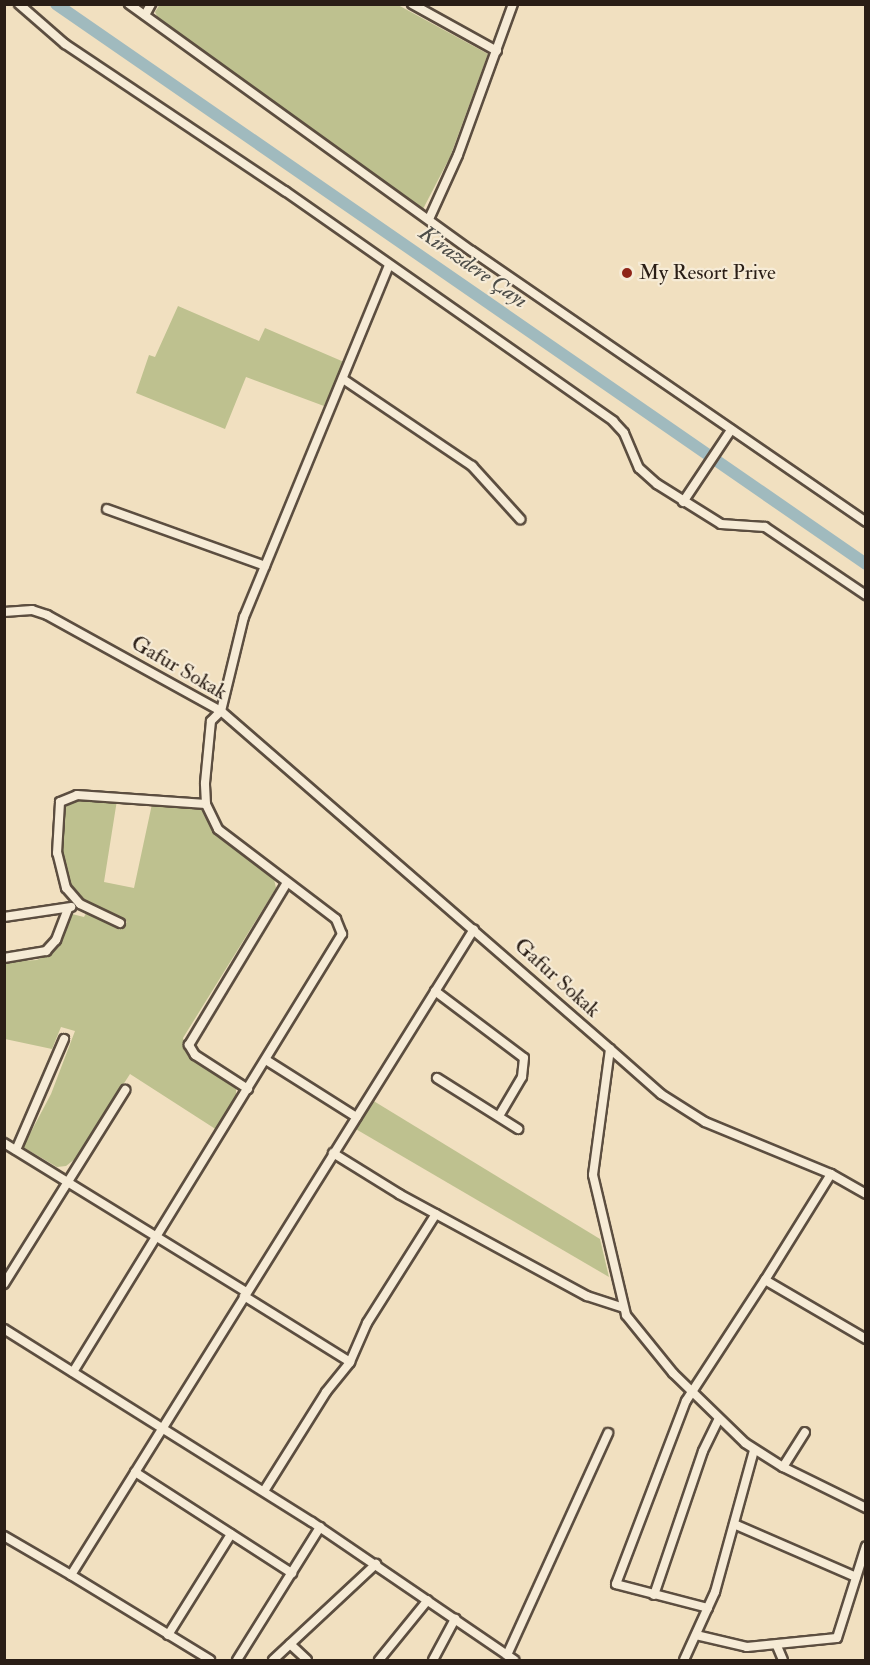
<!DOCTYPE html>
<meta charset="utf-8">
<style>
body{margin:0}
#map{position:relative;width:870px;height:1665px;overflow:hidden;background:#f1e0c0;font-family:"IM FELL Double Pica",serif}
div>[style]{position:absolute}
.green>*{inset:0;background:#bec18f}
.river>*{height:12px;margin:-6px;padding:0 6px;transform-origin:6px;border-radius:6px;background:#a0babe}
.roads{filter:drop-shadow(2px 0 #5c4e40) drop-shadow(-2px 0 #5c4e40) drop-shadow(0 2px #5c4e40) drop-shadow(0 -2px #5c4e40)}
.minor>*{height:8px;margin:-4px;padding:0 4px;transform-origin:4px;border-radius:4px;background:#f6ebd6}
.dots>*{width:16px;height:16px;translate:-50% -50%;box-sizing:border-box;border:3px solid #f6ebd6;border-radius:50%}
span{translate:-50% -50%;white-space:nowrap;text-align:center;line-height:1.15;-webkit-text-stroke:4.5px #f6ebd6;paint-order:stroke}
.poi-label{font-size:21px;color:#2a1e16}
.left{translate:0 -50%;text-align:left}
.street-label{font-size:21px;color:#2a1e16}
.water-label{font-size:22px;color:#4d4d48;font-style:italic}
.frame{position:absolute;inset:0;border:6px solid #2a1e16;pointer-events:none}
</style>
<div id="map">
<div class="green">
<i style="clip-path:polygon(160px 4px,398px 5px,488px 54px,450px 157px,423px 209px,160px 22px,155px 12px)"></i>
<i style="clip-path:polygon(178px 306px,259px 341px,265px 328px,344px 362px,324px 406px,246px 377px,225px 429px,136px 393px,149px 355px,155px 357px)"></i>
<i style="clip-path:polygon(70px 797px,117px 800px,104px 882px,134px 888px,152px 804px,204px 809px,217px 836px,274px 879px,276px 888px,183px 1038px,189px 1057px,236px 1089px,236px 1100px,217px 1130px,130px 1074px,75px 1159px,66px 1166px,57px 1167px,23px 1147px,51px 1094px,75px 1031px,61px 1027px,52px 1049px,5px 1039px,4px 962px,37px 960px,51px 953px,72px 914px,84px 917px,87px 911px,122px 929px,127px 922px,79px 898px,63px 873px,59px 853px,60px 807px)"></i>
<i style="clip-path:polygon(372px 1100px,600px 1239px,609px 1277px,354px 1128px)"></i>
</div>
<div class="river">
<i style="left:56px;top:4px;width:985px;rotate:34.66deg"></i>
</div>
<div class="roads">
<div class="minor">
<i style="left:19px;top:4px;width:61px;rotate:41deg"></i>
<i style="left:65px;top:44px;width:265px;rotate:33.8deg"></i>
<i style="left:285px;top:191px;width:401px;rotate:35deg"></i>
<i style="left:613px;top:421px;width:16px;rotate:47deg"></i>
<i style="left:624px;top:433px;width:38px;rotate:67deg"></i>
<i style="left:639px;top:468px;width:24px;rotate:42deg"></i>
<i style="left:657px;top:484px;width:75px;rotate:32deg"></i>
<i style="left:721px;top:524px;width:44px;rotate:3.9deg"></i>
<i style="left:765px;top:527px;width:122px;rotate:34deg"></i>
<i style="left:129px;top:4px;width:423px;rotate:35.8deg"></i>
<i style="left:472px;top:251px;width:478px;rotate:34.5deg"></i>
<i style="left:412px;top:4px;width:97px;rotate:28.9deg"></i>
<i style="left:145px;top:15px;width:13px;rotate:-61deg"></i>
<i style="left:429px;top:219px;width:70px;rotate:-65.6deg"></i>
<i style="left:458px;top:155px;width:161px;rotate:-70deg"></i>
<i style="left:343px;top:379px;width:156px;rotate:34deg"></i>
<i style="left:472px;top:466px;width:72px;rotate:47.8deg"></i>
<i style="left:683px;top:502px;width:87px;rotate:-56.3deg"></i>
<i style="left:107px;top:509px;width:168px;rotate:19.8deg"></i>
<i style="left:4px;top:612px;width:28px;rotate:-4deg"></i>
<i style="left:32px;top:610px;width:16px;rotate:18deg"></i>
<i style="left:47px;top:615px;width:199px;rotate:28.9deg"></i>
<i style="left:221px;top:711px;width:515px;rotate:40.99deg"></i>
<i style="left:610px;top:1049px;width:127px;rotate:97.7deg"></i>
<i style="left:593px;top:1175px;width:144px;rotate:76.7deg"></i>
<i style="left:626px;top:1315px;width:75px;rotate:51deg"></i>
<i style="left:673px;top:1373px;width:100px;rotate:44.2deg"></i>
<i style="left:745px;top:1443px;width:45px;rotate:32.3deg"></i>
<i style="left:783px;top:1467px;width:93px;rotate:26.3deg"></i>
<i style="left:4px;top:917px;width:68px;rotate:-8.5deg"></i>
<i style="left:120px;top:923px;width:44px;rotate:-154.6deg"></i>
<i style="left:80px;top:904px;width:21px;rotate:-131deg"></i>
<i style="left:66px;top:888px;width:36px;rotate:-104deg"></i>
<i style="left:57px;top:853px;width:51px;rotate:-86.6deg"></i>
<i style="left:60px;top:802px;width:18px;rotate:-22deg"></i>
<i style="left:77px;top:795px;width:129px;rotate:4deg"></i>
<i style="left:4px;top:958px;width:43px;rotate:-9.5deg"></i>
<i style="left:46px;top:951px;width:15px;rotate:-48deg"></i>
<i style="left:56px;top:940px;width:34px;rotate:-69deg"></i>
<i style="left:435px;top:991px;width:111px;rotate:37deg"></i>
<i style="left:524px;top:1058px;width:19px;rotate:96deg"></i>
<i style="left:522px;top:1077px;width:45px;rotate:120.5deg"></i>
<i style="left:610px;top:1049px;width:68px;rotate:41.4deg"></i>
<i style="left:661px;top:1094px;width:52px;rotate:32.5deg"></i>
<i style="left:705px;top:1122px;width:136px;rotate:22.4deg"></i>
<i style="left:831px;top:1174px;width:125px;rotate:121.9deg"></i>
<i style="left:765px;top:1280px;width:117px;rotate:30.3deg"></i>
<i style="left:266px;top:1060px;width:107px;rotate:32.3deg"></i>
<i style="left:437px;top:1078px;width:96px;rotate:32.2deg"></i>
<i style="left:248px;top:1089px;width:63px;rotate:-147.3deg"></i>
<i style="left:195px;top:1055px;width:12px;rotate:-121deg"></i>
<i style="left:189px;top:1045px;width:188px;rotate:-58.9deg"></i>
<i style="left:4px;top:1143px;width:284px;rotate:31.6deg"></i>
<i style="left:16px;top:1150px;width:121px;rotate:-66.6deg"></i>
<i style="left:333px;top:1153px;width:78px;rotate:31.8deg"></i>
<i style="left:399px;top:1194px;width:214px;rotate:28.5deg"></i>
<i style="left:587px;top:1296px;width:38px;rotate:18deg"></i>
<i style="left:831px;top:1174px;width:40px;rotate:29.7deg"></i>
<i style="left:4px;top:1284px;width:229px;rotate:-58deg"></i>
<i style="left:244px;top:1296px;width:125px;rotate:31.9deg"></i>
<i style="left:4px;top:1329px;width:363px;rotate:32.1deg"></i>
<i style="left:312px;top:1522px;width:245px;rotate:34.3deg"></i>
<i style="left:73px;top:1372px;width:514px;rotate:-58.44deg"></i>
<i style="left:342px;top:934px;width:16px;rotate:-112deg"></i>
<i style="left:336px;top:919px;width:148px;rotate:-142.7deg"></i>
<i style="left:218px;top:829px;width:28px;rotate:-116deg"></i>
<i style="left:206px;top:804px;width:21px;rotate:-93deg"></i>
<i style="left:205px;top:783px;width:62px;rotate:-84.5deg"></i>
<i style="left:211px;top:721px;width:14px;rotate:-45deg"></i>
<i style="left:221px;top:711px;width:97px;rotate:-76.3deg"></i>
<i style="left:244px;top:617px;width:380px;rotate:-67.6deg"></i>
<i style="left:783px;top:1467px;width:41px;rotate:-57.8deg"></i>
<i style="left:135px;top:1472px;width:187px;rotate:32.8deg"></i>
<i style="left:264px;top:1491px;width:117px;rotate:-57.9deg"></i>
<i style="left:326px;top:1392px;width:38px;rotate:-51deg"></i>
<i style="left:350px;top:1362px;width:43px;rotate:-66.4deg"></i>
<i style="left:367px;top:1323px;width:129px;rotate:-57.7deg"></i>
<i style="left:734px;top:1524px;width:133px;rotate:23.5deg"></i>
<i style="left:4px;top:1536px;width:78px;rotate:30.2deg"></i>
<i style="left:71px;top:1575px;width:761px;rotate:-58.04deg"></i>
<i style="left:71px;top:1575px;width:163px;rotate:31.4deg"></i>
<i style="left:654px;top:1595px;width:152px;rotate:-71.2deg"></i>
<i style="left:703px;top:1451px;width:34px;rotate:-64deg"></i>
<i style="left:708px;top:1608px;width:95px;rotate:-165.4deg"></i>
<i style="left:616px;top:1584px;width:196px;rotate:-69.1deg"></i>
<i style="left:686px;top:1401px;width:145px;rotate:-56.9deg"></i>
<i style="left:168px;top:1635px;width:119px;rotate:-58deg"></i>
<i style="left:696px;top:1635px;width:52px;rotate:13.2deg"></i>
<i style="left:747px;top:1647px;width:90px;rotate:-5.7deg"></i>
<i style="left:837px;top:1638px;width:96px;rotate:-72.5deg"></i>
<i style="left:290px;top:1644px;width:23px;rotate:43deg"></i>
<i style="left:777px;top:1646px;width:15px;rotate:67deg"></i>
<i style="left:507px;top:1655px;width:244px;rotate:-65.5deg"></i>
<i style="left:237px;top:1660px;width:157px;rotate:-58deg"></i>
<i style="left:273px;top:1660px;width:141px;rotate:-43deg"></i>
<i style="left:379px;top:1660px;width:77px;rotate:-50.8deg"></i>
<i style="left:433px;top:1660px;width:47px;rotate:-61.8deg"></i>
<i style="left:684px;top:1660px;width:75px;rotate:-65.5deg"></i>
<i style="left:715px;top:1592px;width:147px;rotate:-74.6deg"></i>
</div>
</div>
<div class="dots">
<i style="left:627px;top:273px;background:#8f2418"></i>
</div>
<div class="poi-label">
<span class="left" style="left:639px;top:273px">My Resort Prive</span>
</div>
<div class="street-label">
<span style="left:179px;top:668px;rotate:30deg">Gafur Sokak</span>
<span style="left:557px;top:978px;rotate:42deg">Gafur Sokak</span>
</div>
<div class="water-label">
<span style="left:473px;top:267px;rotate:35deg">Kirazdere Çayı</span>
</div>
<div class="frame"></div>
</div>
